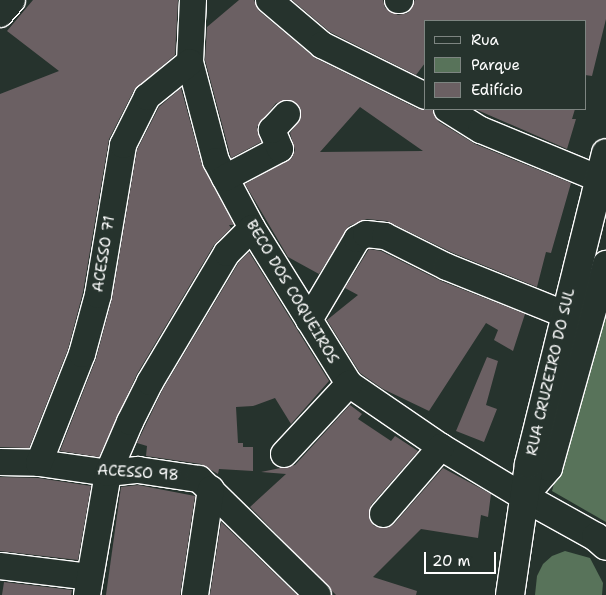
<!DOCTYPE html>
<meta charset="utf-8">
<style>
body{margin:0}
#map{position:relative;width:606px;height:595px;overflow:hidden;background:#26332d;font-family:"Shantell Sans",sans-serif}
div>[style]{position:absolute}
.green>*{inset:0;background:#58735a}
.building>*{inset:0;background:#6b6063}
.roads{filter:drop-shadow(1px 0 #fff) drop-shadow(-1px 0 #fff) drop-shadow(0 1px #fff) drop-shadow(0 -1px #fff)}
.minor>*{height:26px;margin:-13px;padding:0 13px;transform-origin:13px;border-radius:13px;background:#26332d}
.major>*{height:28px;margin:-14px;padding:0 14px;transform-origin:14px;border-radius:14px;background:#26332d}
span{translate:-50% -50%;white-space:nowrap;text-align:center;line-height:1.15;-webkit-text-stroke:5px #26332d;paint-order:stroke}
.street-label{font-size:15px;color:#fff}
.legend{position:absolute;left:424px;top:20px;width:162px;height:90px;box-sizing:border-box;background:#26332d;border:1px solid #7d8581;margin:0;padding:6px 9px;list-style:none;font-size:15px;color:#fff}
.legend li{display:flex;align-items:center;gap:10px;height:25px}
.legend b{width:25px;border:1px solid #7d8581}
.scale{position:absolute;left:424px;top:552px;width:72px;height:22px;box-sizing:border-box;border:2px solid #fff;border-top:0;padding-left:6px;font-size:15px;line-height:18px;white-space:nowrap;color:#fff;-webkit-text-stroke:4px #26332d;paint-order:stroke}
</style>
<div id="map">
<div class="green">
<i style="clip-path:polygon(606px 291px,606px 522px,552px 491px)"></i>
<i style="clip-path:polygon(565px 551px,590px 558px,603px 583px,602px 595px,535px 595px,537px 576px,543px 564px,552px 556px)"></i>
</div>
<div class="building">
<i style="clip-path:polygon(33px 0,178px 0,175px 55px,134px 90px,109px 139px,83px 292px,68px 349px,29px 448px,0 447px,0 94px,59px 71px,7px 31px)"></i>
<i style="clip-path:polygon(evenodd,239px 0,254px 0,259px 11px,315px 58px,418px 109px,432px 109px,439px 122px,475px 144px,571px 183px,551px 253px,546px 252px,537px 287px,453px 253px,387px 221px,367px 219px,349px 226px,319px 274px,288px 257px,245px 184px,292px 158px,295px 150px,290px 133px,301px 118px,301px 109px,291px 100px,276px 103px,257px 127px,261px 142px,231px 158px,205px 60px,207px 27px,239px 0,360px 107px,423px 151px,320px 152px,360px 107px)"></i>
<i style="clip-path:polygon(292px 0,383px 0,385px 8px,398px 15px,408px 13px,415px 0,606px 0,606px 19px,592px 76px,585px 75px,585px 21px,425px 21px,425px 63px,416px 75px,330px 32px)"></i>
<i style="clip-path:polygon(181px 88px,202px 165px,234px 225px,229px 225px,231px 228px,214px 245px,137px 374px,99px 457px,60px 451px,96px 359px,112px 299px,137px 150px,159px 107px)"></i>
<i style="clip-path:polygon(475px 109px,575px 109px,572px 119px,576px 119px,567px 149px)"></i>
<i style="clip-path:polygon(369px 249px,381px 251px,441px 281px,525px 314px,513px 351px,494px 340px,498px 330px,486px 323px,429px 411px,383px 389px,360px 373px,327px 320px,358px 295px,345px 288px)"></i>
<i style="clip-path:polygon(249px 252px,329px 381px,291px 424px,275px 398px,253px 406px,236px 407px,238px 443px,243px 443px,243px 447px,253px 447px,253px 471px,219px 469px,218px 474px,201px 464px,146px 456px,147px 446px,137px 443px,163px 389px,239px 262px)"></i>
<i style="clip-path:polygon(487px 357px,498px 361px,486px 405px,497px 409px,484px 442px,456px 431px)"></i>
<i style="clip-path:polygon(350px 405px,362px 414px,358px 419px,391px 441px,395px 436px,418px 451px,371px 505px,369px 518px,374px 526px,387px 528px,394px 524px,443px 468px,491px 494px,488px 517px,481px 515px,478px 538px,421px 529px,373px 577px,417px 591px,416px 595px,336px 595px,250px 507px,286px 474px,261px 472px,295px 465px)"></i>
<i style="clip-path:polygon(0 477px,38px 478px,91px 486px,78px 560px,0 551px)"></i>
<i style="clip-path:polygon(138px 485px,195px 496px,180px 595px,106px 595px,121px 487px)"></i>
<i style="clip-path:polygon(221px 522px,297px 595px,210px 595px)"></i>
<i style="clip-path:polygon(4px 582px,72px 590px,71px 595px,2px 595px)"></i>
</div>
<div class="roads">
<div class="minor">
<i style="left:193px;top:0;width:62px;rotate:92.8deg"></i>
<i style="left:190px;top:62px;width:102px;rotate:75.3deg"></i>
<i style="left:216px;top:161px;width:76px;rotate:61.8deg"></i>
<i style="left:252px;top:228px;width:184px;rotate:58.1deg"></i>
<i style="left:349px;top:384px;width:112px;rotate:34.4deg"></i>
<i style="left:441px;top:447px;width:97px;rotate:31.1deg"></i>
<i style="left:524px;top:497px;width:38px;rotate:-49deg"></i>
<i style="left:549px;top:468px;width:212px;rotate:-74.4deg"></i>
<i style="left:269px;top:0;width:70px;rotate:40.3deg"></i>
<i style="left:322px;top:45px;width:115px;rotate:26.3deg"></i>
<i style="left:398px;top:0;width:2px"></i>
<i style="left:0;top:14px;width:18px;rotate:-49deg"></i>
<i style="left:447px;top:109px;width:40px;rotate:32deg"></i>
<i style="left:481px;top:130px;width:129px;rotate:22.4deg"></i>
<i style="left:225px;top:178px;width:62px;rotate:-27.8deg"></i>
<i style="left:280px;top:149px;width:21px;rotate:-113deg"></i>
<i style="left:272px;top:130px;width:22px;rotate:-47deg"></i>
<i style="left:309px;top:320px;width:94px;rotate:-59.3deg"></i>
<i style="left:357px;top:239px;width:10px;rotate:-29deg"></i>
<i style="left:366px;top:234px;width:19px;rotate:6deg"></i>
<i style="left:385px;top:236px;width:69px;rotate:26.6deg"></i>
<i style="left:447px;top:267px;width:126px;rotate:21.9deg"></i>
<i style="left:284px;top:454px;width:96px;rotate:-47.1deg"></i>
<i style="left:0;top:462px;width:39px;rotate:1deg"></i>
<i style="left:39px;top:463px;width:70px;rotate:8.2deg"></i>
<i style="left:108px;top:473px;width:30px;rotate:-6deg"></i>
<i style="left:138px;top:470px;width:62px;rotate:8.4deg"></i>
<i style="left:199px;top:479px;width:166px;rotate:44.3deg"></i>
<i style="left:39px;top:463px;width:117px;rotate:-68.5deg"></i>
<i style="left:82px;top:354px;width:61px;rotate:-74.8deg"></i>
<i style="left:98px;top:295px;width:152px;rotate:-80.5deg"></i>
<i style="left:123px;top:145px;width:54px;rotate:-63.4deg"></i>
<i style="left:147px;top:97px;width:55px;rotate:-39.1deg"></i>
<i style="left:383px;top:514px;width:89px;rotate:-49.1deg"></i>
<i style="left:0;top:566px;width:90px;rotate:7deg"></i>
<i style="left:87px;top:595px;width:124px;rotate:-80.2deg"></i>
<i style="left:108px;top:473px;width:56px;rotate:-66.7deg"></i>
<i style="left:130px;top:422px;width:45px;rotate:-63.4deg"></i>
<i style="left:150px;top:382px;width:150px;rotate:-59.2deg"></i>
<i style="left:227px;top:253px;width:35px;rotate:-45deg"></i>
<i style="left:195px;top:595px;width:107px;rotate:-81.4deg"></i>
</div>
<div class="major">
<i style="left:524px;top:497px;width:82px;rotate:29.1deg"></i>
<i style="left:596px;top:537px;width:13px;rotate:42deg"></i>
<i style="left:510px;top:595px;width:132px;rotate:-81.7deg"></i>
<i style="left:529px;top:464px;width:320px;rotate:-76.1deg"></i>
</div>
</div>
<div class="street-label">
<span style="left:104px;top:254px;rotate:-81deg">ACESSO 71</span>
<span style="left:292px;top:292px;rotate:59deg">BECO DOS COQUEIROS</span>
<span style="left:551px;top:372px;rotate:-77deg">RUA CRUZEIRO DO SUL</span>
<span style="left:138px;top:473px;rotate:4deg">ACESSO 98</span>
</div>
<ul class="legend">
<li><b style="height:6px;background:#26332d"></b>Rua</li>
<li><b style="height:14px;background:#58735a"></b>Parque</li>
<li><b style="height:14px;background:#6b6063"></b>Edifício</li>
</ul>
<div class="scale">20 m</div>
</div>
